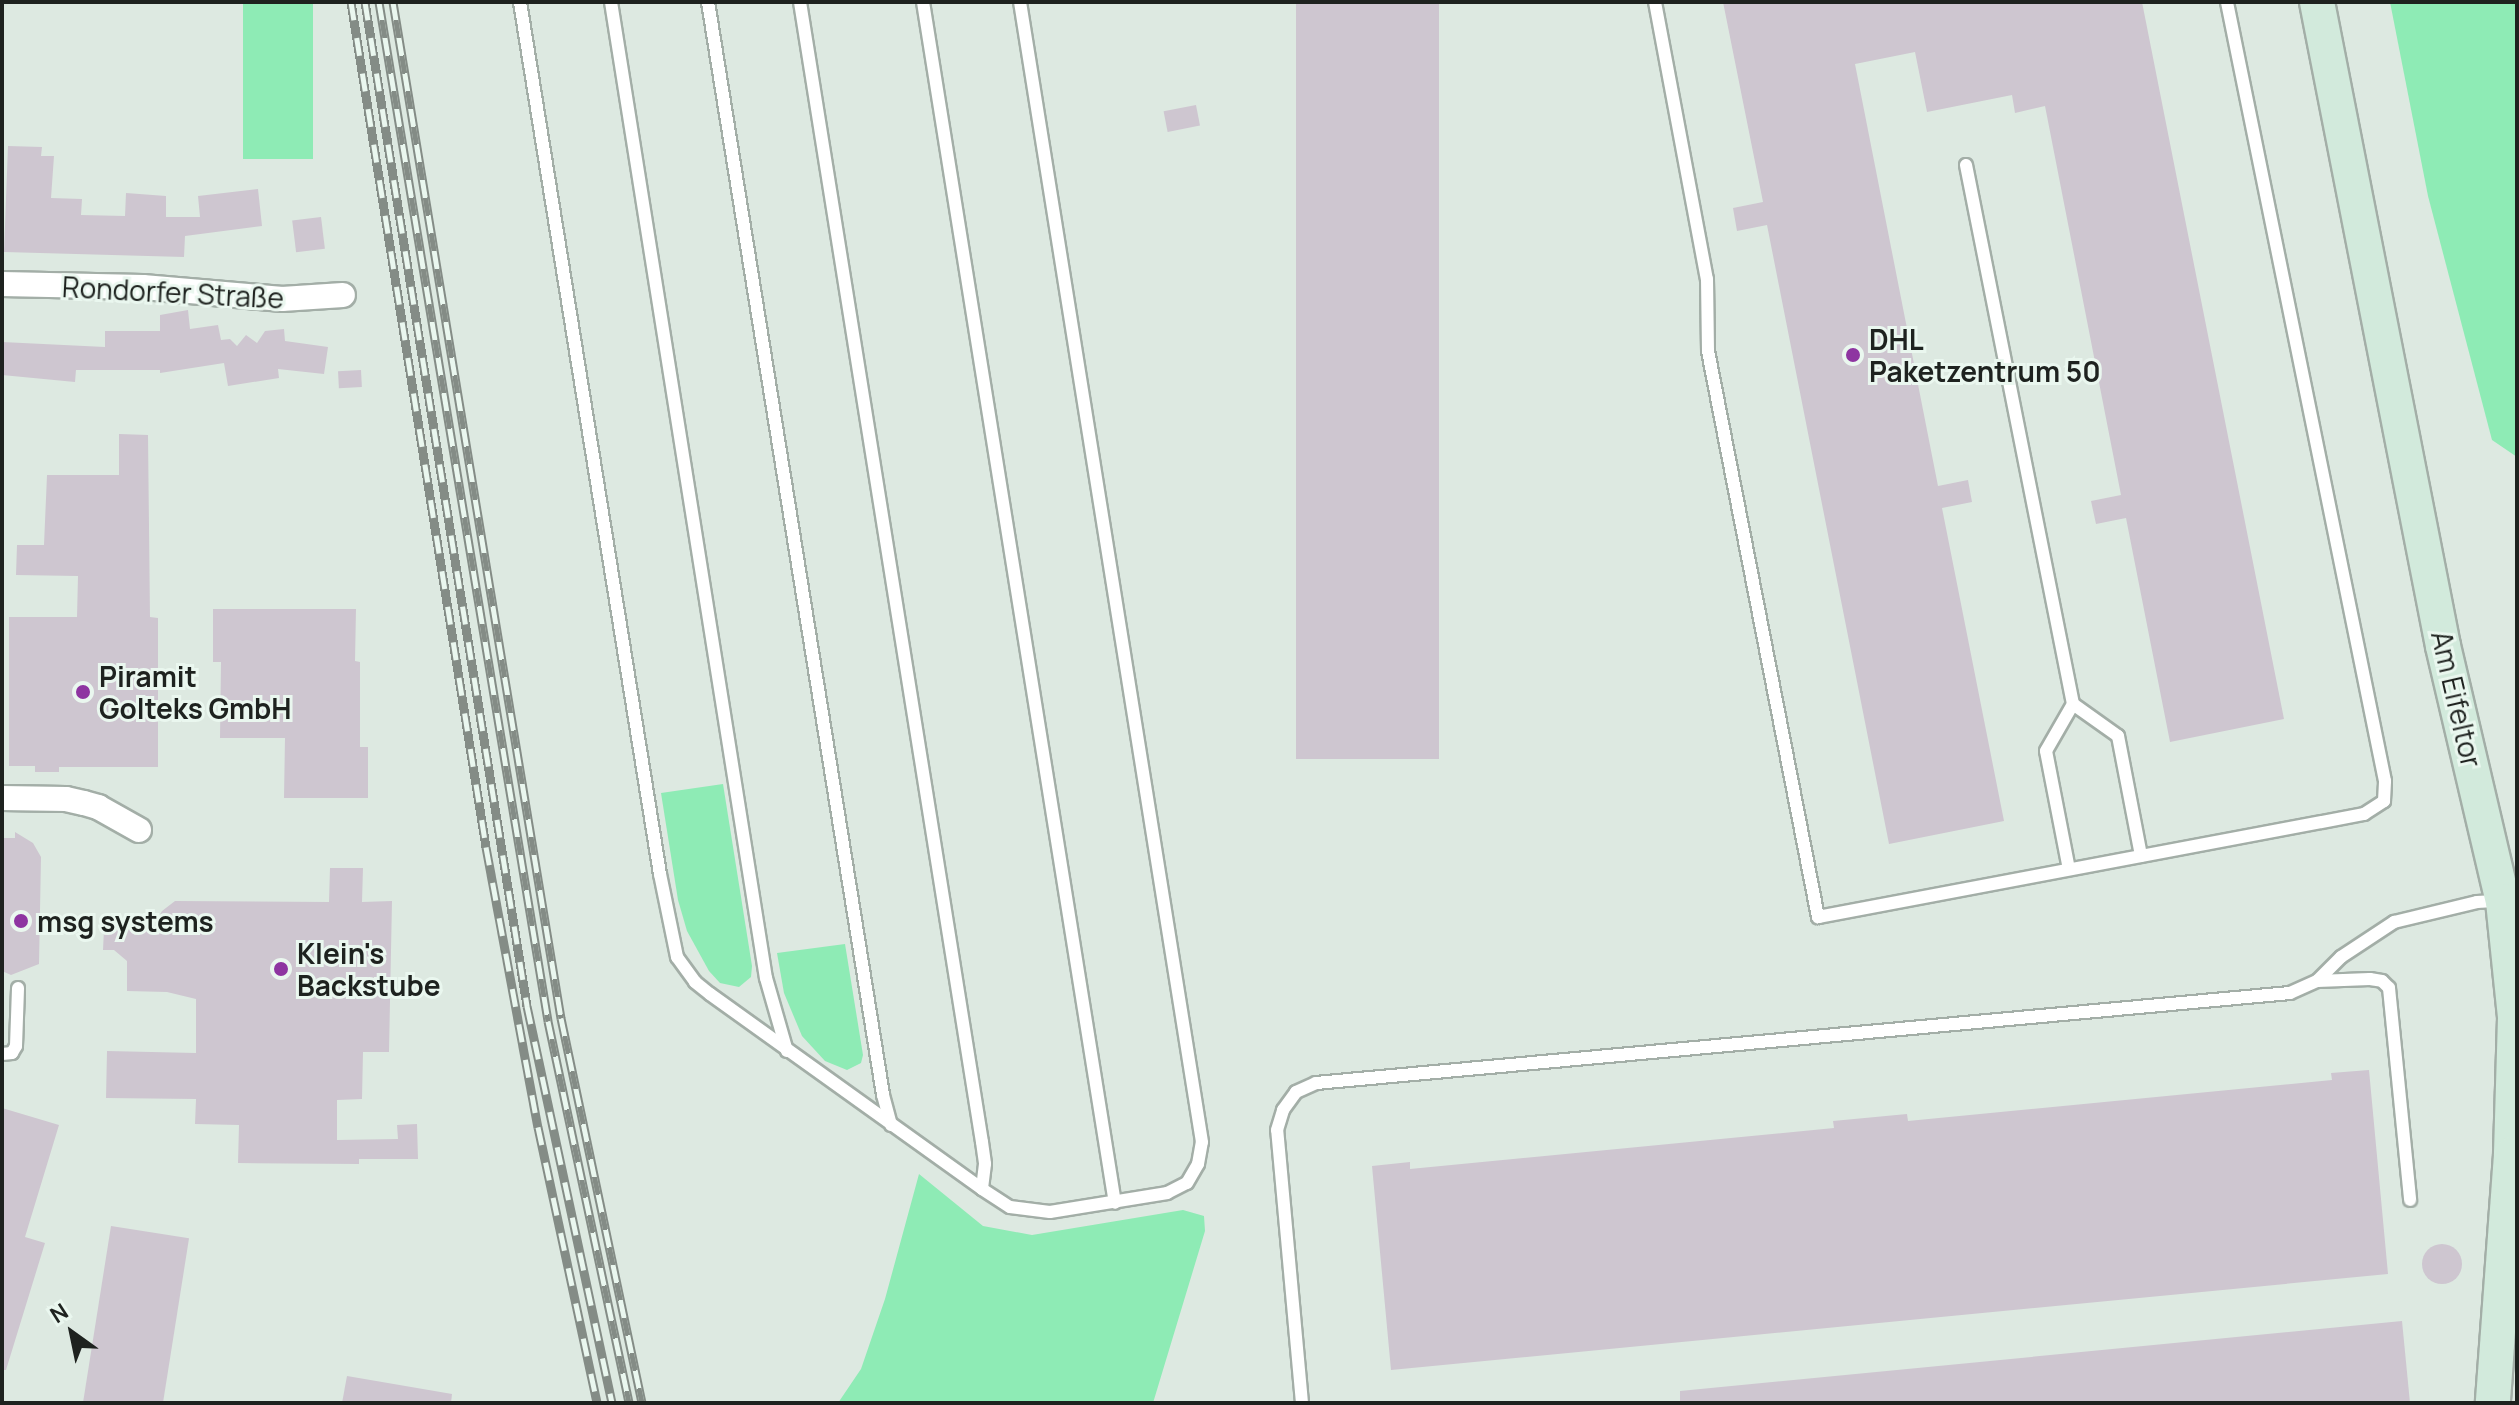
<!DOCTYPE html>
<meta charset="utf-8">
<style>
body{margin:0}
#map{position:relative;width:2519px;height:1405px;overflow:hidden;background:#dde9e1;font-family:Manrope,sans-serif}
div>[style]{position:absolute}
.green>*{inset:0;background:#8eebb5;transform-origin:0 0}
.building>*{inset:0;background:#cec6d0;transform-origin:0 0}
.round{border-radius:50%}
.roads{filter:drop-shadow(2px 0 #a3aea7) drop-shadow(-2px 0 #a3aea7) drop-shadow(0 2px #a3aea7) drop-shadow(0 -2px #a3aea7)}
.service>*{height:12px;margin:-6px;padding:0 6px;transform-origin:6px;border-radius:6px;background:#fff}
.minor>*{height:24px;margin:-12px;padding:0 12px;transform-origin:12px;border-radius:12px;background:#fff}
.secondary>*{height:34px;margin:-17px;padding:0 17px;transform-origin:17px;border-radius:17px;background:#d2eadc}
.rail>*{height:9px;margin-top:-4.5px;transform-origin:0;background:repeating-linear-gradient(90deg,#eaf7ef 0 18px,#848c86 0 36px);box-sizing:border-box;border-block:2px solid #848c86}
.dots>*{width:22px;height:22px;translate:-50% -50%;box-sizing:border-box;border:4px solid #eaf7ef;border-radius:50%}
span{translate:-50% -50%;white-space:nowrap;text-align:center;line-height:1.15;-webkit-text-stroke:6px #eaf7ef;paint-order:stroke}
.street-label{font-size:28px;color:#1e221f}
.poi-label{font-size:28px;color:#1e221f;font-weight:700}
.left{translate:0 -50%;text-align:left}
.frame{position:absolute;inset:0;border:4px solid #1e221f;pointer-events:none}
.north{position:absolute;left:32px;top:1293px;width:80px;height:80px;-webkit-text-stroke:6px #eaf7ef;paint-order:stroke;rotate:327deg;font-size:22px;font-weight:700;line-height:32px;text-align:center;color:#1e221f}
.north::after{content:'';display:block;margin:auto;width:28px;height:36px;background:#1e221f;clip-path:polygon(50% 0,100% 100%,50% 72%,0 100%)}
</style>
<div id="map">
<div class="green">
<i style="left:243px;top:2px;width:70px;height:157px"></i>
<i style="clip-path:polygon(2390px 2px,2517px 2px,2517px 457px,2492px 440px,2428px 196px)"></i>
<i style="clip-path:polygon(723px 784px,752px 966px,751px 977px,739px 987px,720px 983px,709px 971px,687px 931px,678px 900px,661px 793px)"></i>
<i style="clip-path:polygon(845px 944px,863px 1055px,861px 1063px,847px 1070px,825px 1061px,802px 1036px,784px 993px,777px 953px)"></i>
<i style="clip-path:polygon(919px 1174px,983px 1226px,1032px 1235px,1183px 1210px,1204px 1216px,1205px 1231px,1153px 1403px,838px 1403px,861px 1369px,885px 1299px)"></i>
</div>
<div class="building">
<i style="left:1296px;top:2px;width:143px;height:757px"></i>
<i style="clip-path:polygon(1723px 2px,2142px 2px,2284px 719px,2170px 742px,2126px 518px,2096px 524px,2091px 501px,2121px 495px,2045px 106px,2015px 113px,2012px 95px,1927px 112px,1915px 52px,1855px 64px,1938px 486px,1968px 480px,1972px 502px,1942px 508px,2004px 821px,1889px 844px,1767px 225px,1737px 231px,1733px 208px,1763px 202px)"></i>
<i style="left:1196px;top:105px;width:21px;height:33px;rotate:79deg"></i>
<i style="clip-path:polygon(8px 146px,42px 147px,41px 156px,54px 156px,51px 198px,82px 199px,81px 215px,125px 216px,126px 193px,166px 196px,166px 217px,200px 217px,198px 196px,258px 189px,262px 226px,185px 236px,184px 257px,4px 252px)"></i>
<i style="left:321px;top:217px;width:32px;height:29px;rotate:83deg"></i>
<i style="clip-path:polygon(188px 310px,190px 329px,218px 325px,221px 340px,230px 339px,237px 346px,246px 335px,257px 343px,265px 331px,284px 329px,285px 341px,328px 347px,324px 374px,278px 369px,279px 378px,228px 386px,224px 363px,160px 373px,160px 370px,76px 370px,75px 382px,2px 375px,2px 342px,105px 347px,105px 331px,160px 331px,160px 315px)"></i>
<i style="left:361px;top:370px;width:17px;height:23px;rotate:87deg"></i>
<i style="clip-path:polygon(119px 434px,148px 435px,150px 617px,158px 618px,158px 767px,59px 767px,59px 772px,35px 772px,35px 766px,9px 766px,9px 617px,77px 617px,78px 576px,16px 575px,17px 545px,44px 545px,47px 475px,119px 475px)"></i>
<i style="clip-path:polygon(213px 609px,356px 609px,355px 661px,360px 662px,360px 747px,368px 747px,368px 798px,284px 798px,285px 738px,220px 738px,221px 662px,213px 662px)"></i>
<i style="clip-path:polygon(15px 832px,33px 843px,41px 857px,39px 964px,11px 975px,2px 971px,2px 838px,15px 838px)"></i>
<i style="clip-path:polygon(330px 868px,363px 868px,362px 902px,392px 901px,389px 1052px,363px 1052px,362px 1099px,337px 1100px,337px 1140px,398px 1139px,397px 1125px,417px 1124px,418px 1159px,359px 1159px,359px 1164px,238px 1163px,239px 1125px,195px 1124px,196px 1099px,106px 1098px,107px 1051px,196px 1053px,196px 999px,167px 992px,127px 991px,127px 961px,114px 950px,103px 950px,104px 929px,151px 930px,162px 911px,175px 901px,329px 902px)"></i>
<i style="clip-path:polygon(2369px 1070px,2388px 1274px,1391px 1370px,1372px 1166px,1410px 1162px,1410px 1169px,1834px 1128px,1833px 1121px,1907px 1114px,1908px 1121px,2332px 1080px,2331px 1073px)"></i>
<i style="clip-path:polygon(2px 1108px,59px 1125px,25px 1237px,45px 1243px,6px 1370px,2px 1370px)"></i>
<i style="left:111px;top:1226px;width:79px;height:179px;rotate:9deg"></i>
<i class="round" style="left:2422px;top:1244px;width:40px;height:40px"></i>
<i style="clip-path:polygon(2402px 1321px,2410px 1403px,1680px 1403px,1680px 1391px)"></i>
<i style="clip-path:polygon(347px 1376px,452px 1394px,451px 1403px,342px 1403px)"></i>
</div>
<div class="roads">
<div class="service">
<i style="left:520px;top:2px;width:883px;rotate:80.88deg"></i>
<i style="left:660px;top:874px;width:85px;rotate:78.4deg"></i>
<i style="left:677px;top:957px;width:31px;rotate:54deg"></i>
<i style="left:695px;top:982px;width:19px;rotate:39deg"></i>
<i style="left:710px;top:994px;width:335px;rotate:35.6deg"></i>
<i style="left:982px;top:1189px;width:33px;rotate:33deg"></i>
<i style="left:1010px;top:1207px;width:40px;rotate:7.1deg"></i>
<i style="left:1050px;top:1212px;width:119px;rotate:-9.2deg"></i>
<i style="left:1167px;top:1193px;width:22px;rotate:-27deg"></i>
<i style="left:1187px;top:1183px;width:22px;rotate:-60deg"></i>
<i style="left:1198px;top:1164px;width:22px;rotate:-80deg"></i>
<i style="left:1202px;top:1142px;width:1154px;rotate:-99.07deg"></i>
<i style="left:611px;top:2px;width:988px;rotate:80.98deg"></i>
<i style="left:766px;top:978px;width:76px;rotate:74deg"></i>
<i style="left:708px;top:2px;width:1107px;rotate:80.9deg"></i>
<i style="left:883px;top:1095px;width:31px;rotate:75deg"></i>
<i style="left:800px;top:2px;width:1154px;rotate:80.93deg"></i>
<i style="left:982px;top:1142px;width:22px;rotate:82deg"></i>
<i style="left:985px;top:1164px;width:25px;rotate:97deg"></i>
<i style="left:923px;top:2px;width:1216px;rotate:80.92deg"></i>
<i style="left:1655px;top:2px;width:282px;rotate:79.4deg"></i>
<i style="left:1707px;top:279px;width:72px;rotate:89.2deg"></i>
<i style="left:1708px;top:351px;width:577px;rotate:79deg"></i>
<i style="left:1818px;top:917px;width:556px;rotate:-10.68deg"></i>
<i style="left:2364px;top:814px;width:24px;rotate:-33deg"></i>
<i style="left:2384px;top:801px;width:20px;rotate:-87deg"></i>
<i style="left:2385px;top:781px;width:795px;rotate:-101.47deg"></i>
<i style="left:1966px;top:165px;width:550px;rotate:78.77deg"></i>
<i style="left:2073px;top:704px;width:54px;rotate:119.9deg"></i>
<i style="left:2046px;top:751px;width:120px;rotate:79deg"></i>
<i style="left:2073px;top:704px;width:55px;rotate:35.4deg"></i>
<i style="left:2118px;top:736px;width:122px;rotate:79.1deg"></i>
<i style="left:2317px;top:981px;width:53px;rotate:-2.2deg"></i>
<i style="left:2370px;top:979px;width:12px;rotate:9deg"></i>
<i style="left:2382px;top:981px;width:10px;rotate:45deg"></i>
<i style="left:2389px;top:988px;width:213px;rotate:84.3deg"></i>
<i style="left:2px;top:1054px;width:10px;rotate:-6deg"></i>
<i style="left:12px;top:1053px;width:8px;rotate:-60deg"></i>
<i style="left:16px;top:1046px;width:58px;rotate:-88deg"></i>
<i style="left:1302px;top:1403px;width:274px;rotate:-95.2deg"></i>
<i style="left:1277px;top:1130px;width:21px;rotate:-73deg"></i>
<i style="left:1283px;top:1110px;width:22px;rotate:-54deg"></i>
<i style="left:1296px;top:1092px;width:22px;rotate:-24deg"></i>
<i style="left:1316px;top:1083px;width:978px;rotate:-5.28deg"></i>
<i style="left:2290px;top:993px;width:30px;rotate:-24deg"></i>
<i style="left:2317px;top:981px;width:34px;rotate:-45deg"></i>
<i style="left:2341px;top:957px;width:64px;rotate:-33.4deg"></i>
<i style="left:2394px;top:922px;width:85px;rotate:-13.5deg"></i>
<i style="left:2477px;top:902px;width:22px;rotate:-3deg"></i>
</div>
<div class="minor">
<i style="left:2px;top:284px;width:141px;rotate:1.2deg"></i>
<i style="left:143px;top:287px;width:140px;rotate:4.9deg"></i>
<i style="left:282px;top:299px;width:61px;rotate:-3.8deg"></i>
<i style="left:2px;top:798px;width:64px;rotate:0.9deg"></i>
<i style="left:66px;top:799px;width:18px;rotate:13deg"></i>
<i style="left:84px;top:803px;width:15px;rotate:16deg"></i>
<i style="left:98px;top:807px;width:47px;rotate:29.3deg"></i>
</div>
<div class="secondary">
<i style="left:2317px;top:2px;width:656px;rotate:78.93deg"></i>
<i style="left:2443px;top:646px;width:262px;rotate:76.8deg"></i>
<i style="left:2503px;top:901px;width:118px;rotate:84.1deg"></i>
<i style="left:2515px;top:1018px;width:137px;rotate:91.7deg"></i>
<i style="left:2511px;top:1155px;width:249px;rotate:94.2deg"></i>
</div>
</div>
<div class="rail">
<i style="left:351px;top:2px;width:856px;rotate:80.92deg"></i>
<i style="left:486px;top:847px;width:285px;rotate:79.5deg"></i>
<i style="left:538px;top:1127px;width:282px;rotate:77.9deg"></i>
<i style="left:365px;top:2px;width:1017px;rotate:80.83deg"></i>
<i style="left:527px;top:1006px;width:406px;rotate:77.9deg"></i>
<i style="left:379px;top:2px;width:1033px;rotate:80.58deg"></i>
<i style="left:548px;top:1021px;width:390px;rotate:78deg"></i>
<i style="left:393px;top:2px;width:1030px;rotate:80.61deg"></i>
<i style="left:561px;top:1018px;width:393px;rotate:78.1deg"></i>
</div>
<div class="dots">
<i style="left:1853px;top:355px;background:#8e35a1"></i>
<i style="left:83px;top:692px;background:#8e35a1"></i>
<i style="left:21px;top:921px;background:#8e35a1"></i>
<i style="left:281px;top:969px;background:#8e35a1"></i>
</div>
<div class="street-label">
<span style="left:173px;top:292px;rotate:3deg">Rondorfer Straße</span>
<span style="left:2457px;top:699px;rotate:77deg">Am Eifeltor</span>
</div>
<div class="poi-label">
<span class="left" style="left:1869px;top:355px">DHL<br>Paketzentrum 50</span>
<span class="left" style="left:99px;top:692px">Piramit<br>Golteks GmbH</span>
<span class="left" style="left:37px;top:921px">msg systems</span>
<span class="left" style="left:297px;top:969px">Klein's<br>Backstube</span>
</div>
<div class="frame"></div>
<div class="north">N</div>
</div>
